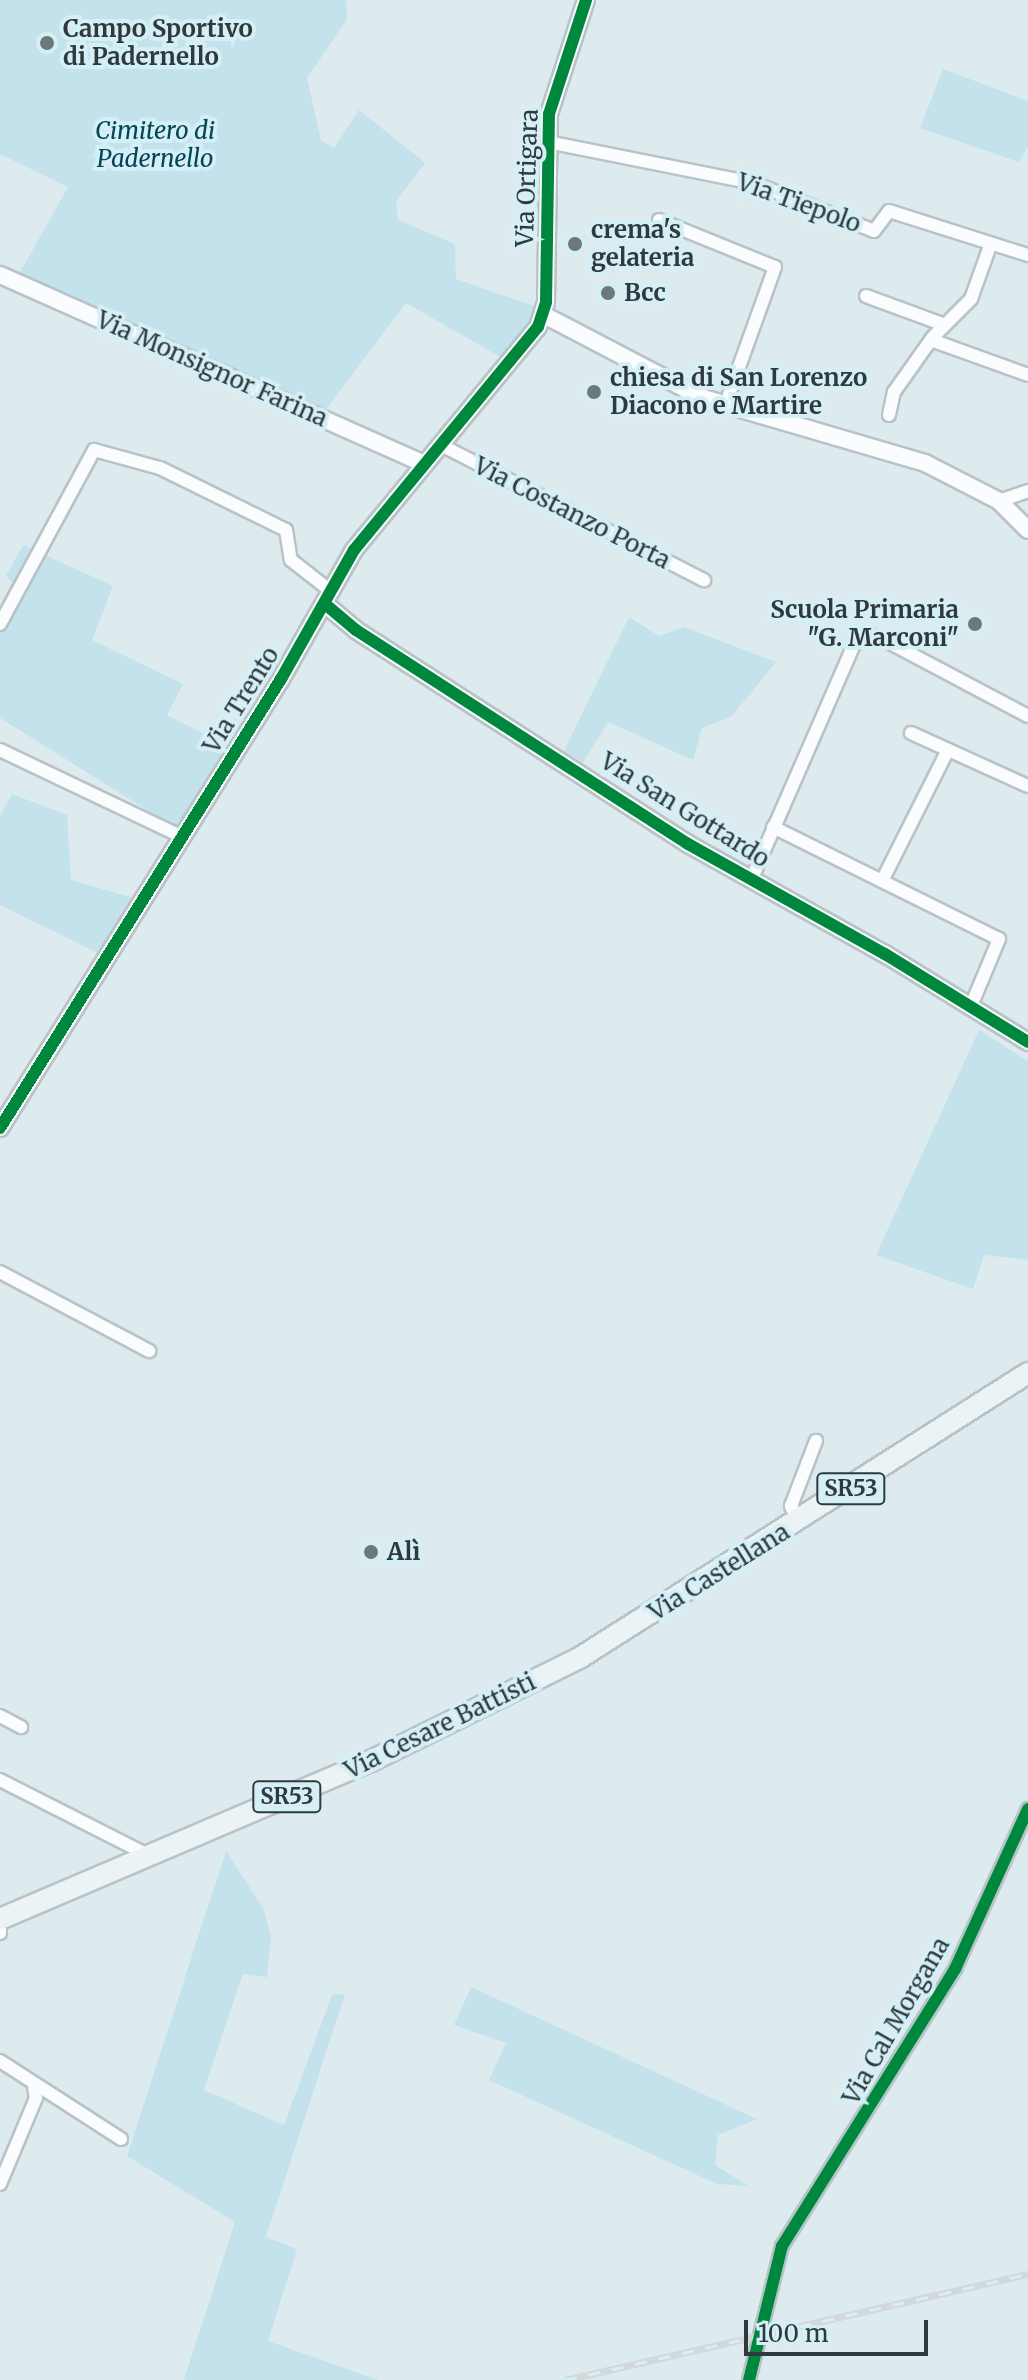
<!DOCTYPE html>
<meta charset="utf-8">
<style>
body{margin:0}
#map{position:relative;width:1028px;height:2380px;overflow:hidden;background:#ddebef;font-family:Merriweather,serif}
div>[style]{position:absolute}
.green>*{inset:0;background:#c3e2ec}
.roads{filter:drop-shadow(2px 0 #b9c3c7) drop-shadow(-2px 0 #b9c3c7) drop-shadow(0 2px #b9c3c7) drop-shadow(0 -2px #b9c3c7)}
.minor>*{height:12px;margin:-6px;padding:0 6px;transform-origin:6px;border-radius:6px;background:#fafcfd}
.tertiary>*{height:16px;margin:-8px;padding:0 8px;transform-origin:8px;border-radius:8px;background:#fafcfd}
.primary>*{height:20px;margin:-10px;padding:0 10px;transform-origin:10px;border-radius:10px;background:#ebf3f5}
.rail>*{height:7px;margin-top:-3.5px;transform-origin:0;background:repeating-linear-gradient(90deg,#d5eff7 0 12px,#d4d7d9 0 24px);box-sizing:border-box;border-block:2px solid #d4d7d9}
.cycleway>*{height:12px;margin:-6px;padding:0 6px;transform-origin:6px;border-radius:6px;background:#00873e}
.dots>*{width:22px;height:22px;translate:-50% -50%;box-sizing:border-box;border:4px solid #d5eff7;border-radius:50%}
span{translate:-50% -50%;white-space:nowrap;text-align:center;line-height:1.15;-webkit-text-stroke:8px #d5eff7;paint-order:stroke}
.shield-label span{padding:2px 6px;background:#d5eff7;border:2px solid;border-radius:6px;-webkit-text-stroke-width:0}
.shield-label{font-size:22px;color:#303a3d;font-weight:700}
.poi-label{font-size:24px;color:#303a3d;font-weight:700}
.left{translate:0 -50%;text-align:left}
.right{translate:-100% -50%;text-align:right}
.park-label{font-size:24px;color:#044655;font-style:italic}
.street-label{font-size:24px;color:#303a3d}
.scale{position:absolute;left:744px;top:2320px;width:184px;height:36px;box-sizing:border-box;border:4px solid #303a3d;border-top:0;padding-left:10px;font-size:24px;line-height:28px;white-space:nowrap;color:#303a3d;-webkit-text-stroke:6px #d5eff7;paint-order:stroke}
</style>
<div id="map">
<div class="green">
<i style="clip-path:polygon(0 0,346px 0,347px 19px,307px 78px,321px 140px,334px 148px,359px 110px,425px 163px,396px 202px,398px 220px,455px 244px,456px 279px,534px 306px,532px 320px,504px 359px,406px 303px,324px 412px,18px 276px,68px 187px,0 154px)"></i>
<i style="clip-path:polygon(943px 69px,1028px 101px,1028px 146px,1019px 162px,920px 128px)"></i>
<i style="clip-path:polygon(23px 545px,113px 586px,92px 640px,183px 684px,167px 715px,229px 746px,179px 830px,0 718px,0 606px,12px 582px,6px 576px)"></i>
<i style="clip-path:polygon(629px 617px,659px 636px,684px 627px,776px 662px,731px 717px,702px 728px,693px 760px,608px 722px,583px 763px,564px 751px)"></i>
<i style="clip-path:polygon(12px 794px,67px 815px,71px 880px,137px 899px,102px 955px,0 905px,0 816px)"></i>
<i style="clip-path:polygon(979px 1030px,1028px 1061px,1028px 1260px,984px 1255px,973px 1289px,876px 1255px)"></i>
<i style="clip-path:polygon(226px 1851px,263px 1908px,271px 1936px,267px 1977px,243px 1974px,204px 2090px,284px 2125px,332px 1995px,345px 1994px,266px 2237px,297px 2249px,268px 2341px,378px 2380px,184px 2380px,235px 2222px,127px 2156px)"></i>
<i style="clip-path:polygon(471px 1987px,757px 2119px,718px 2135px,715px 2165px,748px 2186px,717px 2184px,489px 2080px,506px 2043px,454px 2025px)"></i>
</div>
<div class="roads">
<div class="minor">
<i style="left:548px;top:142px;width:210px;rotate:11.3deg"></i>
<i style="left:754px;top:183px;width:129px;rotate:21.8deg"></i>
<i style="left:874px;top:231px;width:25px;rotate:-53deg"></i>
<i style="left:889px;top:211px;width:146px;rotate:17.6deg"></i>
<i style="left:659px;top:220px;width:125px;rotate:22.1deg"></i>
<i style="left:775px;top:267px;width:148px;rotate:109.8deg"></i>
<i style="left:866px;top:296px;width:84px;rotate:20.2deg"></i>
<i style="left:931px;top:340px;width:103px;rotate:19.8deg"></i>
<i style="left:889px;top:415px;width:24px;rotate:-78deg"></i>
<i style="left:894px;top:392px;width:67px;rotate:-54.7deg"></i>
<i style="left:933px;top:337px;width:54px;rotate:-45deg"></i>
<i style="left:971px;top:299px;width:56px;rotate:-70.3deg"></i>
<i style="left:441px;top:445px;width:296px;rotate:27.2deg"></i>
<i style="left:999px;top:501px;width:31px;rotate:-19deg"></i>
<i style="left:0;top:624px;width:198px;rotate:-61.6deg"></i>
<i style="left:94px;top:450px;width:68px;rotate:15.3deg"></i>
<i style="left:160px;top:468px;width:140px;rotate:26.2deg"></i>
<i style="left:286px;top:530px;width:30px;rotate:81deg"></i>
<i style="left:291px;top:560px;width:52px;rotate:38deg"></i>
<i style="left:911px;top:733px;width:128px;rotate:24.4deg"></i>
<i style="left:0;top:750px;width:199px;rotate:25.5deg"></i>
<i style="left:773px;top:827px;width:252px;rotate:26.4deg"></i>
<i style="left:999px;top:939px;width:73px;rotate:112.7deg"></i>
<i style="left:752px;top:878px;width:255px;rotate:-66.4deg"></i>
<i style="left:854px;top:644px;width:24px;rotate:-19deg"></i>
<i style="left:877px;top:636px;width:171px;rotate:27.9deg"></i>
<i style="left:882px;top:881px;width:147px;rotate:-63.3deg"></i>
<i style="left:0;top:1272px;width:169px;rotate:27.9deg"></i>
<i style="left:799px;top:1522px;width:18px;rotate:-117deg"></i>
<i style="left:791px;top:1506px;width:70px;rotate:-69deg"></i>
<i style="left:0;top:1716px;width:24px;rotate:28deg"></i>
<i style="left:0;top:1780px;width:166px;rotate:26.9deg"></i>
<i style="left:0;top:1929px;width:4px;rotate:90deg"></i>
<i style="left:0;top:2061px;width:144px;rotate:32.8deg"></i>
<i style="left:0;top:2184px;width:93px;rotate:-67.3deg"></i>
<i style="left:36px;top:2098px;width:11px;rotate:-100deg"></i>
<i style="left:749px;top:2380px;width:138px;rotate:-76.2deg"></i>
<i style="left:782px;top:2246px;width:327px;rotate:-58deg"></i>
<i style="left:955px;top:1969px;width:176px;rotate:-65.5deg"></i>
</div>
<div class="tertiary">
<i style="left:0;top:275px;width:464px;rotate:24deg"></i>
<i style="left:544px;top:315px;width:179px;rotate:27.6deg"></i>
<i style="left:703px;top:398px;width:231px;rotate:16.3deg"></i>
<i style="left:925px;top:463px;width:83px;rotate:27.2deg"></i>
<i style="left:999px;top:501px;width:41px;rotate:45deg"></i>
<i style="left:325px;top:604px;width:40px;rotate:40deg"></i>
<i style="left:356px;top:630px;width:395px;rotate:32.8deg"></i>
<i style="left:688px;top:844px;width:226px;rotate:29.2deg"></i>
<i style="left:885px;top:954px;width:168px;rotate:31.6deg"></i>
<i style="left:0;top:1128px;width:530px;rotate:-57.96deg"></i>
<i style="left:281px;top:679px;width:148px;rotate:-60.5deg"></i>
<i style="left:354px;top:550px;width:289px;rotate:-50.5deg"></i>
<i style="left:538px;top:327px;width:26px;rotate:-72deg"></i>
<i style="left:546px;top:302px;width:188px;rotate:-89.1deg"></i>
<i style="left:549px;top:114px;width:120px;rotate:-72deg"></i>
</div>
<div class="primary">
<i style="left:0;top:1919px;width:405px;rotate:-23.1deg"></i>
<i style="left:373px;top:1760px;width:232px;rotate:-26.3deg"></i>
<i style="left:581px;top:1657px;width:530px;rotate:-32.43deg"></i>
</div>
</div>
<div class="rail">
<i style="left:565px;top:2380px;width:475px;rotate:-12.9deg"></i>
</div>
<div class="cycleway">
<i style="left:325px;top:604px;width:40px;rotate:40deg"></i>
<i style="left:356px;top:630px;width:395px;rotate:32.8deg"></i>
<i style="left:688px;top:844px;width:226px;rotate:29.2deg"></i>
<i style="left:885px;top:954px;width:168px;rotate:31.6deg"></i>
<i style="left:0;top:1128px;width:530px;rotate:-57.96deg"></i>
<i style="left:281px;top:679px;width:148px;rotate:-60.5deg"></i>
<i style="left:354px;top:550px;width:289px;rotate:-50.5deg"></i>
<i style="left:538px;top:327px;width:26px;rotate:-72deg"></i>
<i style="left:546px;top:302px;width:188px;rotate:-89.1deg"></i>
<i style="left:549px;top:114px;width:120px;rotate:-72deg"></i>
<i style="left:749px;top:2380px;width:138px;rotate:-76.2deg"></i>
<i style="left:782px;top:2246px;width:327px;rotate:-58deg"></i>
<i style="left:955px;top:1969px;width:176px;rotate:-65.5deg"></i>
</div>
<div class="dots">
<i style="left:47px;top:43px;background:#6d787b"></i>
<i style="left:575px;top:244px;background:#6d787b"></i>
<i style="left:608px;top:293px;background:#6d787b"></i>
<i style="left:594px;top:392px;background:#6d787b"></i>
<i style="left:975px;top:624px;background:#6d787b"></i>
<i style="left:371px;top:1552px;background:#6d787b"></i>
</div>
<div class="shield-label">
<span style="left:851px;top:1489px">SR53</span>
<span style="left:287px;top:1797px">SR53</span>
</div>
<div class="poi-label">
<span class="left" style="left:63px;top:43px">Campo Sportivo<br>di Padernello</span>
<span class="left" style="left:591px;top:244px">crema's<br>gelateria</span>
<span class="left" style="left:624px;top:293px">Bcc</span>
<span class="left" style="left:610px;top:392px">chiesa di San Lorenzo<br>Diacono e Martire</span>
<span class="right" style="left:959px;top:624px">Scuola Primaria<br>"G. Marconi"</span>
<span class="left" style="left:387px;top:1552px">Alì</span>
</div>
<div class="park-label">
<span style="left:155px;top:145px">Cimitero di<br>Padernello</span>
</div>
<div class="street-label">
<span style="left:527px;top:178px;rotate:-88deg">Via Ortigara</span>
<span style="left:799px;top:203px;rotate:20deg">Via Tiepolo</span>
<span style="left:212px;top:369px;rotate:24deg">Via Monsignor Farina</span>
<span style="left:572px;top:513px;rotate:27deg">Via Costanzo Porta</span>
<span style="left:241px;top:700px;rotate:-58deg">Via Trento</span>
<span style="left:685px;top:810px;rotate:32deg">Via San Gottardo</span>
<span style="left:719px;top:1572px;rotate:-32deg">Via Castellana</span>
<span style="left:440px;top:1726px;rotate:-26deg">Via Cesare Battisti</span>
<span style="left:896px;top:2021px;rotate:-60deg">Via Cal Morgana</span>
</div>
<div class="scale">100 m</div>
</div>
